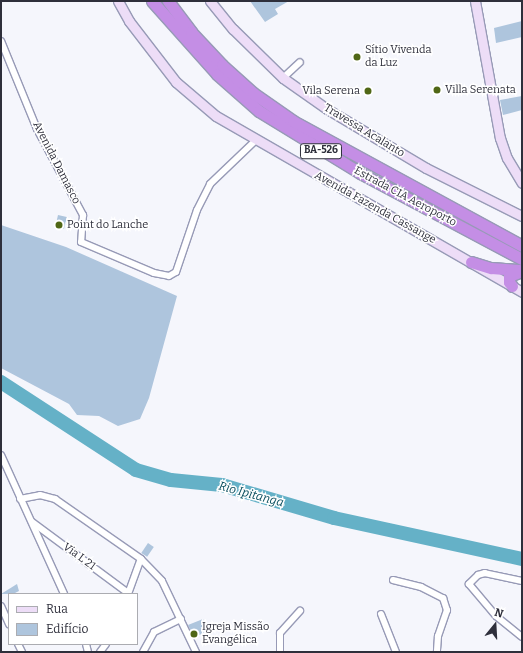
<!DOCTYPE html>
<meta charset="utf-8">
<style>
body{margin:0}
#map{position:relative;width:523px;height:653px;overflow:hidden;background:#f5f6fc;font-family:Bitter,serif}
div>[style]{position:absolute}
.river>*{height:14px;margin:-7px;padding:0 7px;transform-origin:7px;border-radius:7px;background:#65b1c7}
.building>*{inset:0;background:#aec5dd;transform-origin:0 0}
.roads{filter:drop-shadow(1px 0 #979ab6) drop-shadow(-1px 0 #979ab6) drop-shadow(0 1px #979ab6) drop-shadow(0 -1px #979ab6)}
.street>*{height:6px;margin:-3px;padding:0 3px;transform-origin:3px;border-radius:3px;background:#fff}
.secondary>*{height:9px;margin:-4.5px;padding:0 4.5px;transform-origin:4.5px;border-radius:4.5px;background:#edddf7}
.highway>*{height:11px;margin:-5.5px;padding:0 5.5px;transform-origin:5.5px;border-radius:5.5px;background:#c48ee5}
.dots>*{width:11px;height:11px;translate:-50% -50%;box-sizing:border-box;border:2px solid #fff;border-radius:50%}
span{translate:-50% -50%;white-space:nowrap;text-align:center;line-height:1.15;-webkit-text-stroke:3px #fff;paint-order:stroke}
.shield-label span{padding:1px 3px;background:#fff;border:1px solid;border-radius:3px;-webkit-text-stroke-width:0}
.shield-label{font-size:10px;color:#2e2f3b;font-weight:700}
.poi-label{font-size:11px;color:#2e2f3b}
.left{translate:0 -50%;text-align:left}
.right{translate:-100% -50%;text-align:right}
.street-label{font-size:11px;color:#2e2f3b}
.water-label{font-size:12px;color:#084d5d;font-style:italic}
.frame{position:absolute;inset:0;border:2px solid #2e2f3b;pointer-events:none}
.legend{position:absolute;left:8px;top:593px;width:130px;height:52px;box-sizing:border-box;background:#fff;border:1px solid #abacb1;margin:0;padding:5px 7px;list-style:none;font-size:12px;color:#2e2f3b}
.legend li{display:flex;align-items:center;gap:8px;height:20px}
.legend b{width:20px;border:1px solid #abacb1}
.north{position:absolute;left:475px;top:605px;width:40px;height:40px;-webkit-text-stroke:3px #fff;paint-order:stroke;rotate:18deg;font-size:11px;font-weight:700;line-height:16px;text-align:center;color:#2e2f3b}
.north::after{content:'';display:block;margin:auto;width:14px;height:18px;background:#2e2f3b;clip-path:polygon(50% 0,100% 100%,50% 72%,0 100%)}
</style>
<div id="map">
<div class="river">
<i style="left:1px;top:382px;width:161px;rotate:33.1deg"></i>
<i style="left:136px;top:470px;width:36px;rotate:16deg"></i>
<i style="left:171px;top:480px;width:51px;rotate:5.6deg"></i>
<i style="left:222px;top:485px;width:117px;rotate:16.4deg"></i>
<i style="left:334px;top:518px;width:192px;rotate:12.3deg"></i>
</div>
<div class="building">
<i style="clip-path:polygon(250px 1px,289px 1px,275px 9px,278px 14px,265px 22px)"></i>
<i style="clip-path:polygon(522px 21px,522px 37px,496px 43px,494px 28px)"></i>
<i style="clip-path:polygon(522px 96px,522px 110px,503px 115px,500px 100px)"></i>
<i style="left:58px;top:215px;width:9px;height:12px;rotate:13deg"></i>
<i style="clip-path:polygon(1px 225px,66px 247px,177px 296px,149px 398px,140px 419px,118px 426px,99px 416px,77px 415px,69px 404px,1px 368px)"></i>
<i style="left:148px;top:543px;width:7px;height:12px;rotate:34deg"></i>
<i style="clip-path:polygon(17px 584px,19px 591px,13px 594px,1px 594px)"></i>
<i style="clip-path:polygon(203px 619px,206px 626px,202px 628px,204px 633px,194px 637px,188px 625px)"></i>
</div>
<div class="roads">
<div class="street">
<i style="left:1px;top:41px;width:95px;rotate:67.8deg"></i>
<i style="left:37px;top:129px;width:98px;rotate:61.9deg"></i>
<i style="left:83px;top:215px;width:27px;rotate:94deg"></i>
<i style="left:81px;top:242px;width:79px;rotate:23deg"></i>
<i style="left:154px;top:273px;width:15px;rotate:11deg"></i>
<i style="left:169px;top:276px;width:8px;rotate:-30deg"></i>
<i style="left:176px;top:272px;width:65px;rotate:-71.3deg"></i>
<i style="left:197px;top:210px;width:29px;rotate:-63deg"></i>
<i style="left:210px;top:184px;width:62px;rotate:-43.7deg"></i>
<i style="left:283px;top:78px;width:23px;rotate:-43deg"></i>
<i style="left:1px;top:455px;width:153px;rotate:65.6deg"></i>
<i style="left:20px;top:499px;width:20px;rotate:-11deg"></i>
<i style="left:40px;top:495px;width:16px;rotate:15deg"></i>
<i style="left:55px;top:499px;width:105px;rotate:34.9deg"></i>
<i style="left:141px;top:559px;width:30px;rotate:46deg"></i>
<i style="left:162px;top:581px;width:79px;rotate:64.4deg"></i>
<i style="left:32px;top:522px;width:119px;rotate:36.5deg"></i>
<i style="left:393px;top:580px;width:29px;rotate:14deg"></i>
<i style="left:421px;top:587px;width:25px;rotate:27deg"></i>
<i style="left:443px;top:598px;width:13px;rotate:72deg"></i>
<i style="left:447px;top:610px;width:28px;rotate:109deg"></i>
<i style="left:438px;top:636px;width:16px;rotate:94deg"></i>
<i style="left:522px;top:581px;width:38px;rotate:-168deg"></i>
<i style="left:485px;top:573px;width:7px;rotate:164deg"></i>
<i style="left:478px;top:575px;width:13px;rotate:135deg"></i>
<i style="left:469px;top:584px;width:42px;rotate:49.8deg"></i>
<i style="left:496px;top:616px;width:33px;rotate:39deg"></i>
<i style="left:128px;top:594px;width:37px;rotate:-70deg"></i>
<i style="left:1px;top:606px;width:20px;rotate:66deg"></i>
<i style="left:381px;top:614px;width:41px;rotate:68.5deg"></i>
<i style="left:18px;top:644px;width:9px;rotate:63deg"></i>
<i style="left:86px;top:644px;width:8px;rotate:76deg"></i>
<i style="left:100px;top:652px;width:10px;rotate:-53deg"></i>
<i style="left:143px;top:652px;width:23px;rotate:-61deg"></i>
<i style="left:154px;top:632px;width:30px;rotate:-26deg"></i>
<i style="left:280px;top:652px;width:19px;rotate:-90deg"></i>
<i style="left:280px;top:633px;width:30px;rotate:-48deg"></i>
</div>
<div class="secondary">
<i style="left:118px;top:1px;width:23px;rotate:61deg"></i>
<i style="left:129px;top:21px;width:77px;rotate:52.4deg"></i>
<i style="left:176px;top:82px;width:52px;rotate:40.4deg"></i>
<i style="left:216px;top:116px;width:353px;rotate:29.9deg"></i>
<i style="left:210px;top:1px;width:36px;rotate:51deg"></i>
<i style="left:233px;top:29px;width:70px;rotate:44.4deg"></i>
<i style="left:283px;top:78px;width:54px;rotate:35.2deg"></i>
<i style="left:327px;top:109px;width:115px;rotate:30.8deg"></i>
<i style="left:426px;top:168px;width:107px;rotate:26.6deg"></i>
<i style="left:475px;top:1px;width:139px;rotate:79.7deg"></i>
<i style="left:500px;top:138px;width:21px;rotate:71deg"></i>
<i style="left:507px;top:158px;width:29px;rotate:59deg"></i>
</div>
<div class="highway">
<i style="left:152px;top:1px;width:98px;rotate:48.3deg"></i>
<i style="left:217px;top:74px;width:56px;rotate:41.4deg"></i>
<i style="left:259px;top:111px;width:119px;rotate:31.5deg"></i>
<i style="left:360px;top:173px;width:183px;rotate:28deg"></i>
<i style="left:168px;top:1px;width:39px;rotate:53deg"></i>
<i style="left:191px;top:32px;width:45px;rotate:46.8deg"></i>
<i style="left:222px;top:65px;width:42px;rotate:42.1deg"></i>
<i style="left:253px;top:93px;width:49px;rotate:35deg"></i>
<i style="left:293px;top:121px;width:261px;rotate:28.6deg"></i>
<i style="left:471px;top:262px;width:21px;rotate:17deg"></i>
<i style="left:491px;top:268px;width:31px;rotate:4deg"></i>
<i style="left:512px;top:286px;width:5px;rotate:-127deg"></i>
<i style="left:509px;top:282px;width:6px;rotate:-90deg"></i>
<i style="left:509px;top:276px;width:14px;rotate:-21deg"></i>
</div>
</div>
<div class="dots">
<i style="left:357px;top:57px;background:#506716"></i>
<i style="left:437px;top:90px;background:#506716"></i>
<i style="left:368px;top:91px;background:#506716"></i>
<i style="left:59px;top:225px;background:#506716"></i>
<i style="left:194px;top:634px;background:#506716"></i>
</div>
<div class="shield-label">
<span style="left:321px;top:151px">BA-526</span>
</div>
<div class="poi-label">
<span class="left" style="left:365px;top:57px">Sítio Vivenda<br>da Luz</span>
<span class="left" style="left:445px;top:90px">Villa Serenata</span>
<span class="right" style="left:360px;top:91px">Vila Serena</span>
<span class="left" style="left:67px;top:225px">Point do Lanche</span>
<span class="left" style="left:202px;top:634px">Igreja Missão<br>Evangélica</span>
</div>
<div class="street-label">
<span style="left:364px;top:131px;rotate:31deg">Travessa Acalanto</span>
<span style="left:56px;top:163px;rotate:63deg">Avenida Damasco</span>
<span style="left:405px;top:197px;rotate:28deg">Estrada CIA Aeroporto</span>
<span style="left:375px;top:208px;rotate:29deg">Avenida Fazenda Cassange</span>
<span style="left:79px;top:557px;rotate:36deg">Via L 21</span>
</div>
<div class="water-label">
<span style="left:251px;top:495px;rotate:15deg">Rio Ipitanga</span>
</div>
<div class="frame"></div>
<ul class="legend">
<li><b style="height:5px;background:#edddf7"></b>Rua</li>
<li><b style="height:11px;background:#aec5dd"></b>Edifício</li>
</ul>
<div class="north">N</div>
</div>
